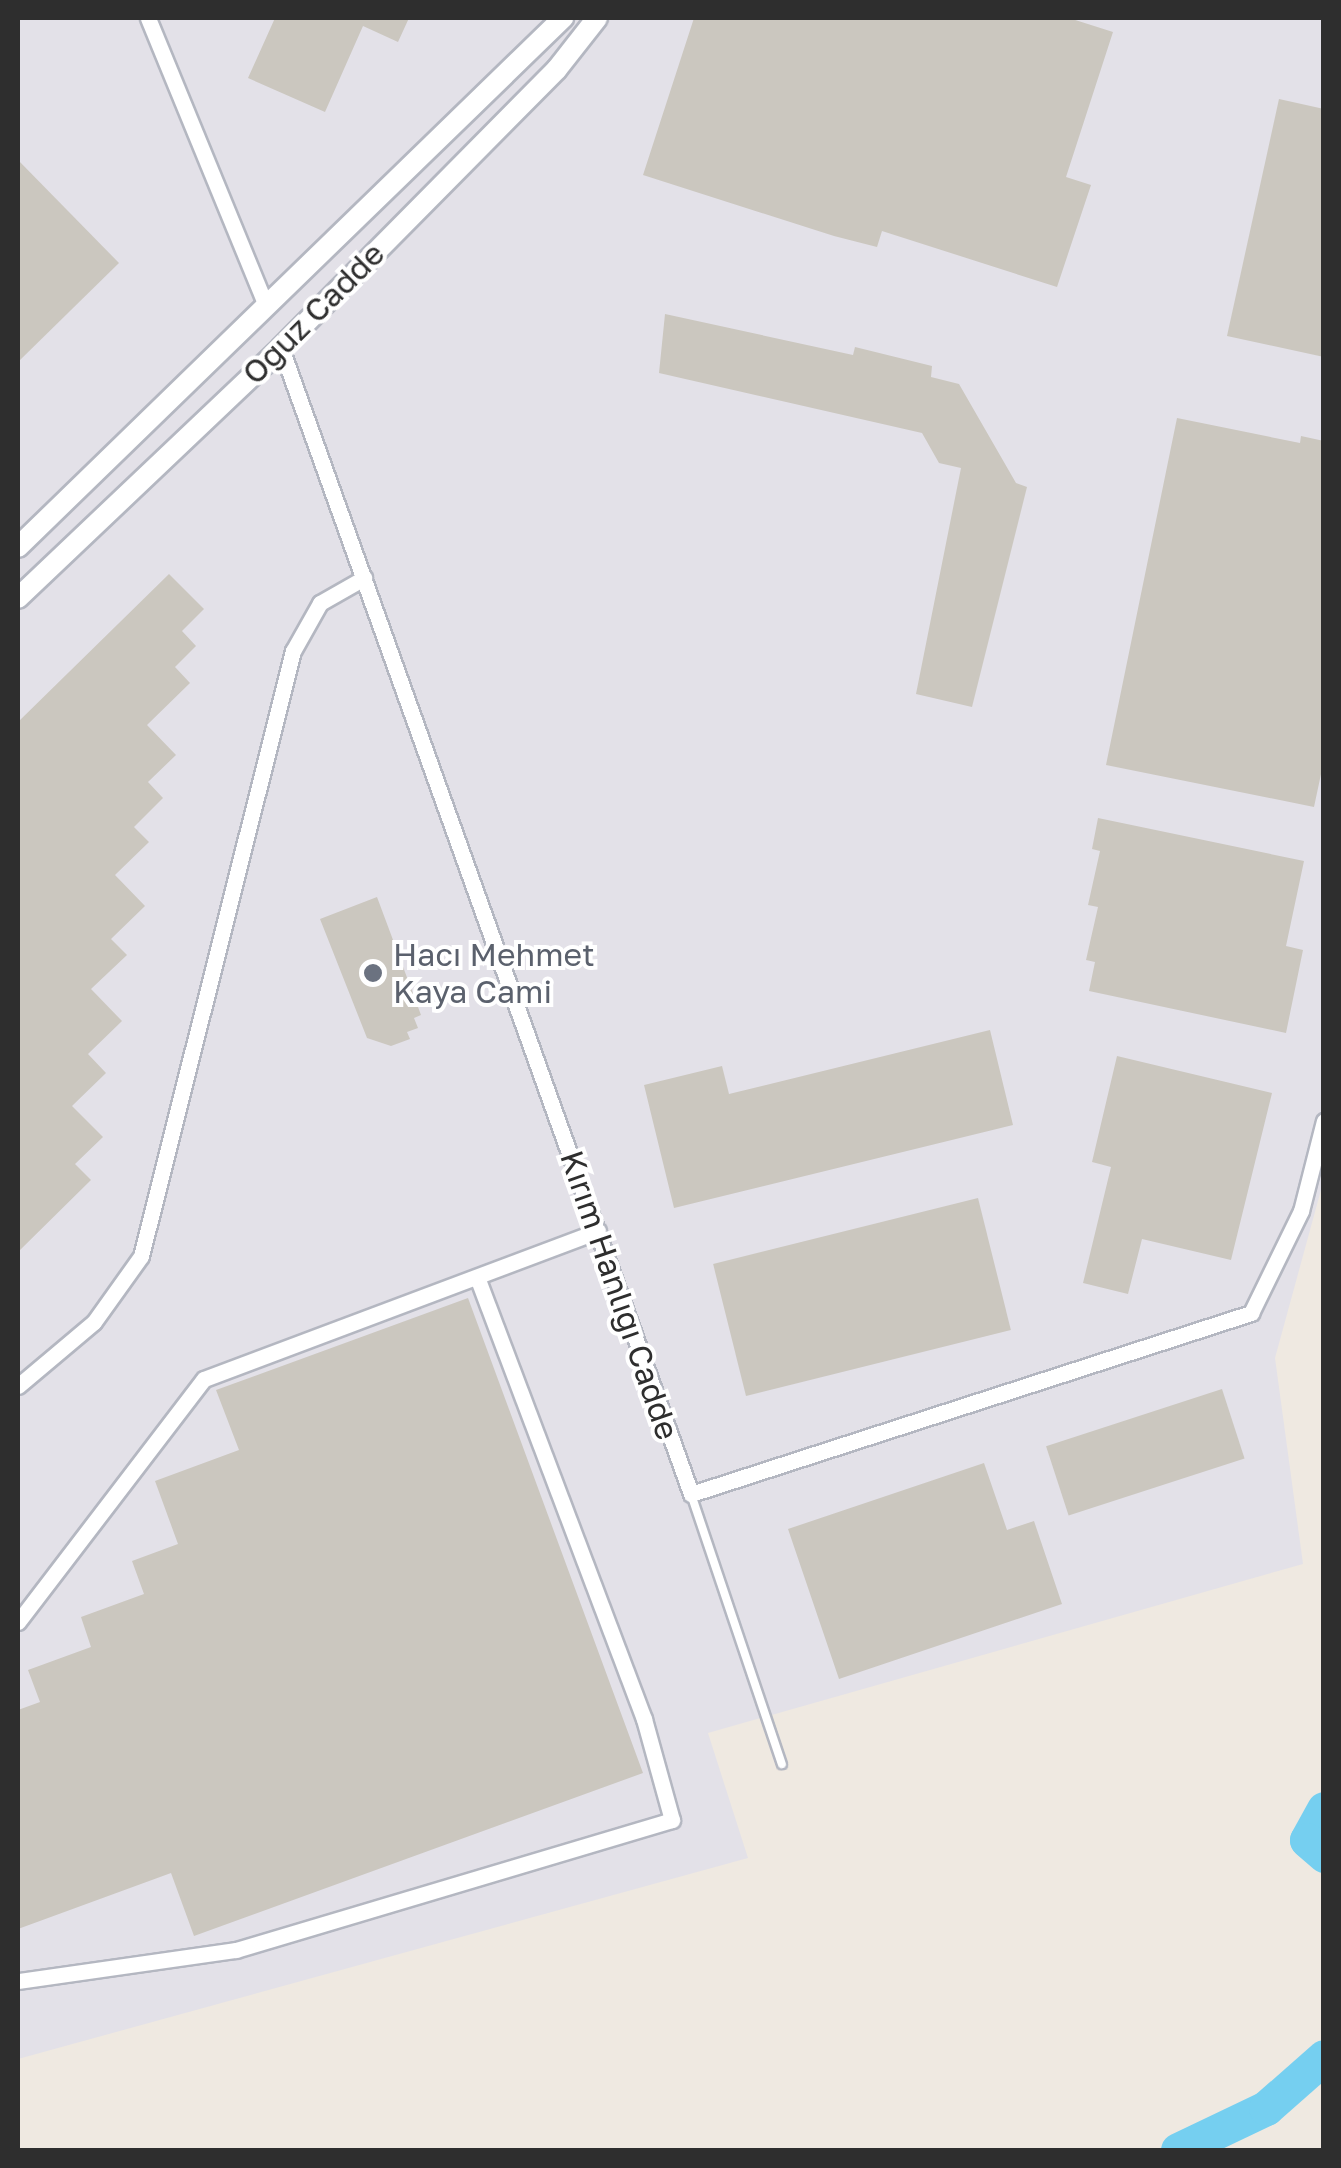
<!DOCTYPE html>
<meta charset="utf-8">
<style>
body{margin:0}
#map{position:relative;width:1341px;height:2168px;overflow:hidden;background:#efe9e1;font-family:"Golos Text",sans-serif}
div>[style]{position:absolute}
.industrial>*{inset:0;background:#e3e1e8}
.river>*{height:35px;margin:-17.5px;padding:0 17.5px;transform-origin:17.5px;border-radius:17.5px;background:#75cff0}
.building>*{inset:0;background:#cbc7bf;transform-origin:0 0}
.roads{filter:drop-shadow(2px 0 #b4b7c1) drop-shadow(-2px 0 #b4b7c1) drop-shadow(0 2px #b4b7c1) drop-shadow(0 -2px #b4b7c1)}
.lane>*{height:8px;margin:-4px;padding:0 4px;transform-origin:4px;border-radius:4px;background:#fff}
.street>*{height:15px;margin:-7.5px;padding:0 7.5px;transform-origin:7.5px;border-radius:7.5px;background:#fff}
.secondary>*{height:20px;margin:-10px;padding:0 10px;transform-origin:10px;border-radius:10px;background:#fff}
.dots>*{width:28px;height:28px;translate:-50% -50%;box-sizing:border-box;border:5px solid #fff;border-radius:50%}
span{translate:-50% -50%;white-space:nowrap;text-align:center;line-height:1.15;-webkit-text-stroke:8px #fff;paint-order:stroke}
.street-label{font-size:32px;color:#2e2e2e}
.worship-label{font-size:32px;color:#5b616d}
.left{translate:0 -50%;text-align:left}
.frame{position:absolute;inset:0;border:20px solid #2e2e2e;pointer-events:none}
</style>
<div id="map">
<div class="industrial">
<i style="clip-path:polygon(18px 18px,1323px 18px,1324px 1179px,1275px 1358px,1303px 1564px,708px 1733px,748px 1858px,18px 2059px)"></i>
</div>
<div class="river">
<i style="left:1324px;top:1809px;width:35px;rotate:119deg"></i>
<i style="left:1307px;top:1840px;width:23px;rotate:41deg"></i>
<i style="left:1178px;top:2150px;width:98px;rotate:-25.5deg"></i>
<i style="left:1266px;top:2108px;width:77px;rotate:-41.3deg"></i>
</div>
<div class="building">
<i style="clip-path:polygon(275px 18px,409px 18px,398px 42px,363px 26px,325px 112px,248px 78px)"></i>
<i style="clip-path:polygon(694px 18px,1069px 18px,1113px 32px,1066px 177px,1091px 185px,1057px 287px,882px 231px,877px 247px,834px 236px,643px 175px)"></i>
<i style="clip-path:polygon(1279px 99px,1324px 109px,1324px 357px,1227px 336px)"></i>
<i style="clip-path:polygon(18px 160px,119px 263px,18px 362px)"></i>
<i style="clip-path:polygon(665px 314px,853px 355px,855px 347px,932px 366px,931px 377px,959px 384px,1016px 483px,1027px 487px,972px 707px,916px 694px,961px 468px,939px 463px,922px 433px,659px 373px)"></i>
<i style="clip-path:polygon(1177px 418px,1300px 443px,1301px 436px,1324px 441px,1324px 760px,1314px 807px,1106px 765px)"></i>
<i style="clip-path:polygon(169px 574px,204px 609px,182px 631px,196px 646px,175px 667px,190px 683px,147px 725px,176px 755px,148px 782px,163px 798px,134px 827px,149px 842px,115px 875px,145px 906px,111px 939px,127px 955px,91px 989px,122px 1021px,88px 1054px,106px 1073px,72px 1106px,103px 1137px,75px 1164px,91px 1180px,18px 1252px,18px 722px)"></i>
<i style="clip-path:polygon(1098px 818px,1304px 861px,1286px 946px,1303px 950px,1286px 1033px,1089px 991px,1095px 962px,1086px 960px,1098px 907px,1088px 905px,1100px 851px,1092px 849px)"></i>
<i style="clip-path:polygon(377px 897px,421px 1015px,414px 1018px,418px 1028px,407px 1032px,410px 1039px,391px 1046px,367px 1038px,320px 919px)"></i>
<i style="clip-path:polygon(990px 1030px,1013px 1125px,674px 1208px,644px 1085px,722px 1066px,729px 1094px)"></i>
<i style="clip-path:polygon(1117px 1056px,1272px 1093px,1231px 1260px,1142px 1239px,1128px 1294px,1083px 1283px,1111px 1167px,1092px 1162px)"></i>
<i style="left:978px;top:1198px;width:136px;height:273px;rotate:76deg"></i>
<i style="clip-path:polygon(468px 1298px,643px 1773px,194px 1936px,171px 1873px,18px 1929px,18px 1710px,40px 1702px,28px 1670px,91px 1647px,81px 1617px,144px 1594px,132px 1561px,178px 1544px,155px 1481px,239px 1450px,216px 1390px)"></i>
<i style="left:1222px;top:1389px;width:73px;height:185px;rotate:72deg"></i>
<i style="clip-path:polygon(984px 1463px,1007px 1530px,1034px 1521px,1062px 1604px,839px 1679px,788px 1529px)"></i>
</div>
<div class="roads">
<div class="lane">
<i style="left:691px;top:1494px;width:285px;rotate:71.4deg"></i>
</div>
<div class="street">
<i style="left:148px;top:18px;width:311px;rotate:67.7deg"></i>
<i style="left:281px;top:348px;width:1217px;rotate:70.31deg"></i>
<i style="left:691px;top:1494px;width:589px;rotate:-17.91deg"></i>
<i style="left:1251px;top:1313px;width:114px;rotate:-63.9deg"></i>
<i style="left:1301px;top:1211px;width:93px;rotate:-75.7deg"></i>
<i style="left:18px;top:1386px;width:99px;rotate:-40.1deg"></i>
<i style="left:94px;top:1322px;width:81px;rotate:-54.5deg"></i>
<i style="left:141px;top:1256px;width:624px;rotate:-75.9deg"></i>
<i style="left:293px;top:651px;width:55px;rotate:-60.6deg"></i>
<i style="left:320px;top:603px;width:51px;rotate:-29.6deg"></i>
<i style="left:18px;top:1622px;width:306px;rotate:-52.6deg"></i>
<i style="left:204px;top:1379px;width:421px;rotate:-20.6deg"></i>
<i style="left:18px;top:1981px;width:220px;rotate:-8.1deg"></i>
<i style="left:236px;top:1950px;width:455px;rotate:-16.6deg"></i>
<i style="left:672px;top:1820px;width:105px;rotate:-105.5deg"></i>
<i style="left:644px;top:1719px;width:472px;rotate:-110.7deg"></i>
</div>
<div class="secondary">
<i style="left:18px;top:547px;width:760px;rotate:-44.15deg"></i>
<i style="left:18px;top:598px;width:363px;rotate:-43.5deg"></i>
<i style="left:281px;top:348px;width:392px;rotate:-45.3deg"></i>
<i style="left:557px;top:69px;width:65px;rotate:-51.9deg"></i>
</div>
</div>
<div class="dots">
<i style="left:373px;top:973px;background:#6b7280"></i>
</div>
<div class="street-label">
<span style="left:313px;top:313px;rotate:-45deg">Oğuz Cadde</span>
<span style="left:620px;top:1295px;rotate:71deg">Kırım Hanlığı Cadde</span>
</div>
<div class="worship-label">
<span class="left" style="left:393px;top:973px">Hacı Mehmet<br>Kaya Cami</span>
</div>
<div class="frame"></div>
</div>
